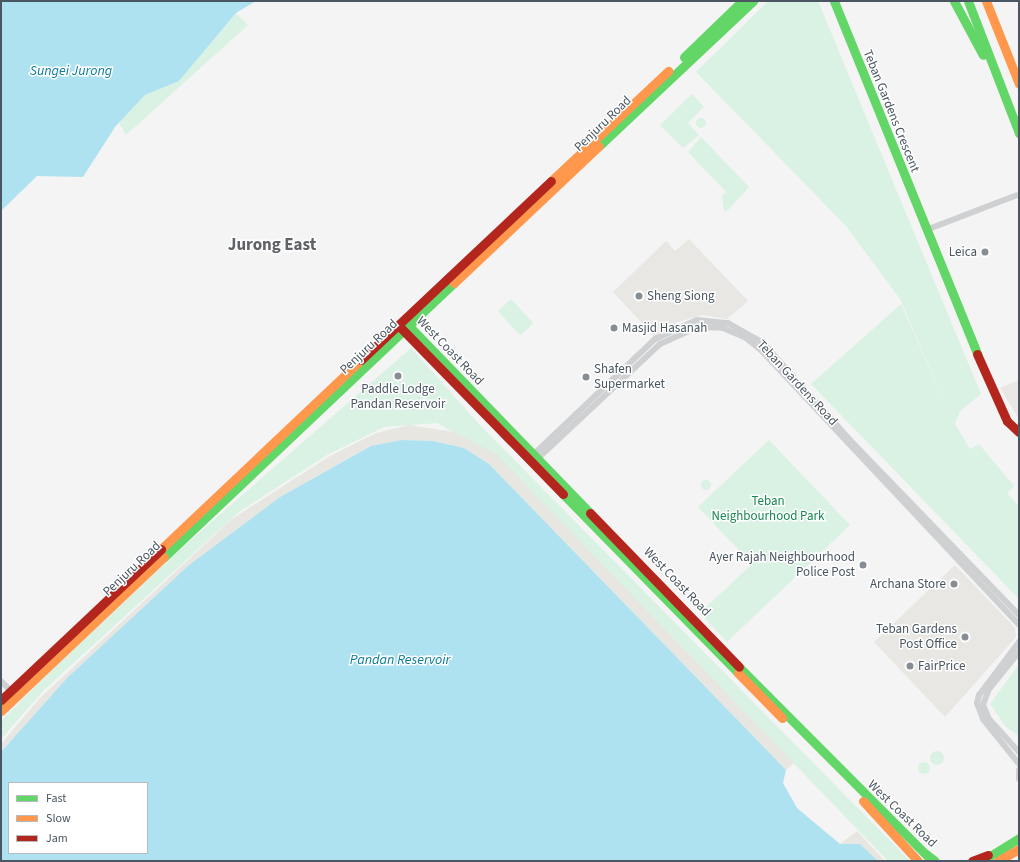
<!DOCTYPE html>
<style>
body{margin:0}
#map{position:relative;width:1020px;height:862px;overflow:hidden;background:#f4f4f4;font-family:"Source Sans 3",sans-serif}
div>[style]{position:absolute}
.commercial>*{inset:0;background:#e8e7e3}
.green>*{inset:0;background:#d9f2e3;transform-origin:0 0}
.round{border-radius:50%}
.sand>*{inset:0;background:#e7e6e1}
.water>*{inset:0;background:#aee2f0}
.street>*{height:6px;margin:-3px;padding:0 3px;transform-origin:3px;border-radius:3px;background:#ced0d2}
.fast>*{height:9px;margin:-4.5px;padding:0 4.5px;transform-origin:4.5px;border-radius:4.5px;background:#63d668}
.slow>*{height:9px;margin:-4.5px;padding:0 4.5px;transform-origin:4.5px;border-radius:4.5px;background:#ff974d}
.jam>*{height:9px;margin:-4.5px;padding:0 4.5px;transform-origin:4.5px;border-radius:4.5px;background:#b3261e}
.dots>*{width:11px;height:11px;translate:-50% -50%;box-sizing:border-box;border:2px solid #fff;border-radius:50%}
span{translate:-50% -50%;white-space:nowrap;text-align:center;line-height:1.15;-webkit-text-stroke:3px #fff;paint-order:stroke}
.street-label{font-size:13px;color:#4a5661}
.poi-label{font-size:13px;color:#4a5661}
.right{translate:-100% -50%;text-align:right}
.left{translate:0 -50%;text-align:left}
.park-label{font-size:13px;color:#17864f}
.water-label{font-size:14px;color:#0c7c9b;font-style:italic}
.district-label{font-size:17px;color:#5f6368;font-weight:700}
.frame{position:absolute;inset:0;border:2px solid #4a5661;pointer-events:none}
.legend{position:absolute;left:8px;top:782px;width:140px;height:72px;box-sizing:border-box;background:#fff;border:1px solid #b7bbc0;margin:0;padding:5px 7px;list-style:none;font-size:12px;color:#4a5661}
.legend li{display:flex;align-items:center;gap:8px;height:20px}
.legend b{width:20px;border:1px solid #b7bbc0}
</style>
<div id="map">
<div class="commercial">
<i style="clip-path:polygon(689px 239px,748px 301px,727px 319px,702px 315px,678px 322px,655px 337px,613px 292px,666px 241px,675px 251px)"></i>
<i style="clip-path:polygon(1019px 380px,1019px 419px,1000px 388px)"></i>
<i style="clip-path:polygon(955px 565px,1015px 628px,1016px 637px,945px 717px,874px 642px)"></i>
</div>
<div class="green">
<i style="clip-path:polygon(768px 1px,818px 1px,981px 394px,960px 411px,955px 424px,970px 449px,979px 444px,1014px 486px,1007px 493px,1019px 506px,1019px 599px,811px 384px,901px 304px,951px 416px,900px 299px,846px 226px,696px 72px)"></i>
<i style="clip-path:polygon(236px 13px,248px 25px,126px 135px,119px 123px,145px 95px,179px 81px)"></i>
<i style="clip-path:polygon(692px 94px,704px 107px,688px 123px,699px 135px,683px 148px,660px 125px)"></i>
<i class="round" style="left:696px;top:118px;width:10px;height:10px"></i>
<i style="clip-path:polygon(701px 137px,749px 187px,728px 210px,724px 211px,722px 196px,726px 192px,688px 152px)"></i>
<i style="left:511px;top:299px;width:33px;height:18px;rotate:47deg"></i>
<i style="clip-path:polygon(411px 348px,479px 424px,910px 861px,888px 861px,496px 455px,437px 423px,384px 427px,327px 455px,239px 512px,45px 689px,1px 739px,1px 721px,52px 670px,177px 552px)"></i>
<i style="clip-path:polygon(769px 440px,850px 525px,727px 642px,700px 613px,752px 564px,698px 507px)"></i>
<i class="round" style="left:701px;top:480px;width:10px;height:10px"></i>
<i style="clip-path:polygon(1019px 664px,1019px 736px,1006px 727px,990px 704px)"></i>
<i class="round" style="left:930px;top:751px;width:14px;height:14px"></i>
<i class="round" style="left:918px;top:762px;width:12px;height:12px"></i>
</div>
<div class="sand">
<i style="clip-path:polygon(409px 425px,454px 432px,496px 454px,794px 763px,786px 770px,489px 464px,464px 448px,433px 441px,401px 440px,371px 446px,280px 497px,189px 565px,67px 678px,1px 752px,1px 744px,39px 699px,232px 519px,330px 456px,376px 433px)"></i>
<i style="clip-path:polygon(857px 831px,885px 861px,878px 861px,860px 844px,840px 844px)"></i>
</div>
<div class="water">
<i style="clip-path:polygon(1px 1px,256px 1px,236px 13px,179px 81px,145px 95px,115px 127px,83px 177px,37px 176px,1px 211px)"></i>
<i style="clip-path:polygon(evenodd,401px 440px,433px 441px,464px 448px,489px 464px,786px 770px,783px 783px,797px 808px,840px 844px,860px 844px,878px 861px,1px 861px,1px 752px,67px 678px,189px 565px,280px 497px,371px 446px,401px 440px,9px 783px,147px 783px,147px 853px,9px 853px,9px 783px)"></i>
</div>
<div class="street">
<i style="left:926px;top:230px;width:97px;rotate:-21deg"></i>
<i style="left:531px;top:457px;width:171px;rotate:-43.6deg"></i>
<i style="left:655px;top:339px;width:46px;rotate:-24.3deg"></i>
<i style="left:697px;top:320px;width:31px;rotate:6deg"></i>
<i style="left:728px;top:323px;width:40px;rotate:29.7deg"></i>
<i style="left:763px;top:343px;width:129px;rotate:48.1deg"></i>
<i style="left:849px;top:439px;width:245px;rotate:46deg"></i>
<i style="left:535px;top:461px;width:171px;rotate:-43.1deg"></i>
<i style="left:660px;top:344px;width:42px;rotate:-24.1deg"></i>
<i style="left:698px;top:327px;width:25px;rotate:2deg"></i>
<i style="left:723px;top:328px;width:25px;rotate:23deg"></i>
<i style="left:746px;top:338px;width:21px;rotate:39deg"></i>
<i style="left:762px;top:351px;width:376px;rotate:46.8deg"></i>
<i style="left:1019px;top:642px;width:66px;rotate:127deg"></i>
<i style="left:979px;top:695px;width:8px;rotate:104deg"></i>
<i style="left:977px;top:703px;width:17px;rotate:69deg"></i>
<i style="left:983px;top:719px;width:58px;rotate:51.3deg"></i>
<i style="left:1019px;top:652px;width:48px;rotate:129deg"></i>
<i style="left:989px;top:689px;width:17px;rotate:111deg"></i>
<i style="left:983px;top:705px;width:15px;rotate:67deg"></i>
<i style="left:989px;top:719px;width:45px;rotate:47.7deg"></i>
<i style="left:1px;top:681px;width:16px;rotate:45deg"></i>
<i style="left:1019px;top:770px;width:9px;rotate:90deg"></i>
</div>
<div class="fast">
<i style="left:834px;top:1px;width:381px;rotate:67.9deg"></i>
<i style="left:954px;top:1px;width:61px;rotate:61.8deg"></i>
<i style="left:968px;top:1px;width:142px;rotate:68.9deg"></i>
<i style="left:684px;top:57px;width:81px;rotate:-44deg"></i>
<i style="left:599px;top:146px;width:212px;rotate:-43.3deg"></i>
<i style="left:406px;top:323px;width:264px;rotate:45.9deg"></i>
<i style="left:563px;top:494px;width:250px;rotate:45.6deg"></i>
<i style="left:164px;top:557px;width:399px;rotate:-43.4deg"></i>
<i style="left:739px;top:667px;width:272px;rotate:45.1deg"></i>
<i style="left:926px;top:854px;width:11px;rotate:38deg"></i>
<i style="left:982px;top:861px;width:44px;rotate:-31.9deg"></i>
</div>
<div class="slow">
<i style="left:986px;top:1px;width:89px;rotate:68.3deg"></i>
<i style="left:551px;top:181px;width:161px;rotate:-43.2deg"></i>
<i style="left:454px;top:283px;width:199px;rotate:-43.4deg"></i>
<i style="left:161px;top:549px;width:275px;rotate:-43.4deg"></i>
<i style="left:738px;top:673px;width:63px;rotate:45.6deg"></i>
<i style="left:1px;top:711px;width:224px;rotate:-43.4deg"></i>
<i style="left:863px;top:801px;width:81px;rotate:47.5deg"></i>
<i style="left:998px;top:861px;width:24px;rotate:-30deg"></i>
</div>
<div class="jam">
<i style="left:401px;top:328px;width:232px;rotate:45.7deg"></i>
<i style="left:977px;top:354px;width:73px;rotate:65.9deg"></i>
<i style="left:1007px;top:421px;width:16px;rotate:43deg"></i>
<i style="left:361px;top:360px;width:261px;rotate:-43.3deg"></i>
<i style="left:590px;top:513px;width:214px;rotate:45.9deg"></i>
<i style="left:1px;top:700px;width:220px;rotate:-43.3deg"></i>
<i style="left:972px;top:861px;width:17px;rotate:-21deg"></i>
</div>
<div class="dots">
<i style="left:985px;top:252px;background:#868d94"></i>
<i style="left:639px;top:296px;background:#868d94"></i>
<i style="left:614px;top:328px;background:#868d94"></i>
<i style="left:398px;top:376px;background:#868d94"></i>
<i style="left:586px;top:377px;background:#868d94"></i>
<i style="left:863px;top:565px;background:#868d94"></i>
<i style="left:954px;top:584px;background:#868d94"></i>
<i style="left:965px;top:637px;background:#868d94"></i>
<i style="left:910px;top:666px;background:#868d94"></i>
</div>
<div class="street-label">
<span style="left:891px;top:111px;rotate:68deg">Teban Gardens Crescent</span>
<span style="left:603px;top:124px;rotate:-44deg">Penjuru Road</span>
<span style="left:369px;top:347px;rotate:-43deg">Penjuru Road</span>
<span style="left:450px;top:351px;rotate:46deg">West Coast Road</span>
<span style="left:797px;top:383px;rotate:47deg">Teban Gardens Road</span>
<span style="left:132px;top:569px;rotate:-43deg">Penjuru Road</span>
<span style="left:677px;top:582px;rotate:46deg">West Coast Road</span>
<span style="left:902px;top:814px;rotate:44deg">West Coast Road</span>
</div>
<div class="poi-label">
<span class="right" style="left:977px;top:252px">Leica</span>
<span class="left" style="left:647px;top:296px">Sheng Siong</span>
<span class="left" style="left:622px;top:328px">Masjid Hasanah</span>
<span class="left" style="left:594px;top:377px">Shafen<br>Supermarket</span>
<span style="left:398px;top:397px">Paddle Lodge<br>Pandan Reservoir</span>
<span class="right" style="left:855px;top:565px">Ayer Rajah Neighbourhood<br>Police Post</span>
<span class="right" style="left:946px;top:584px">Archana Store</span>
<span class="right" style="left:957px;top:637px">Teban Gardens<br>Post Office</span>
<span class="left" style="left:918px;top:666px">FairPrice</span>
</div>
<div class="park-label">
<span style="left:768px;top:509px">Teban<br>Neighbourhood Park</span>
</div>
<div class="water-label">
<span style="left:71px;top:71px">Sungei Jurong</span>
<span style="left:400px;top:660px">Pandan Reservoir</span>
</div>
<div class="district-label">
<span style="left:272px;top:246px">Jurong East</span>
</div>
<div class="frame"></div>
<ul class="legend">
<li><b style="height:5px;background:#63d668"></b>Fast</li>
<li><b style="height:5px;background:#ff974d"></b>Slow</li>
<li><b style="height:5px;background:#b3261e"></b>Jam</li>
</ul>
</div>
